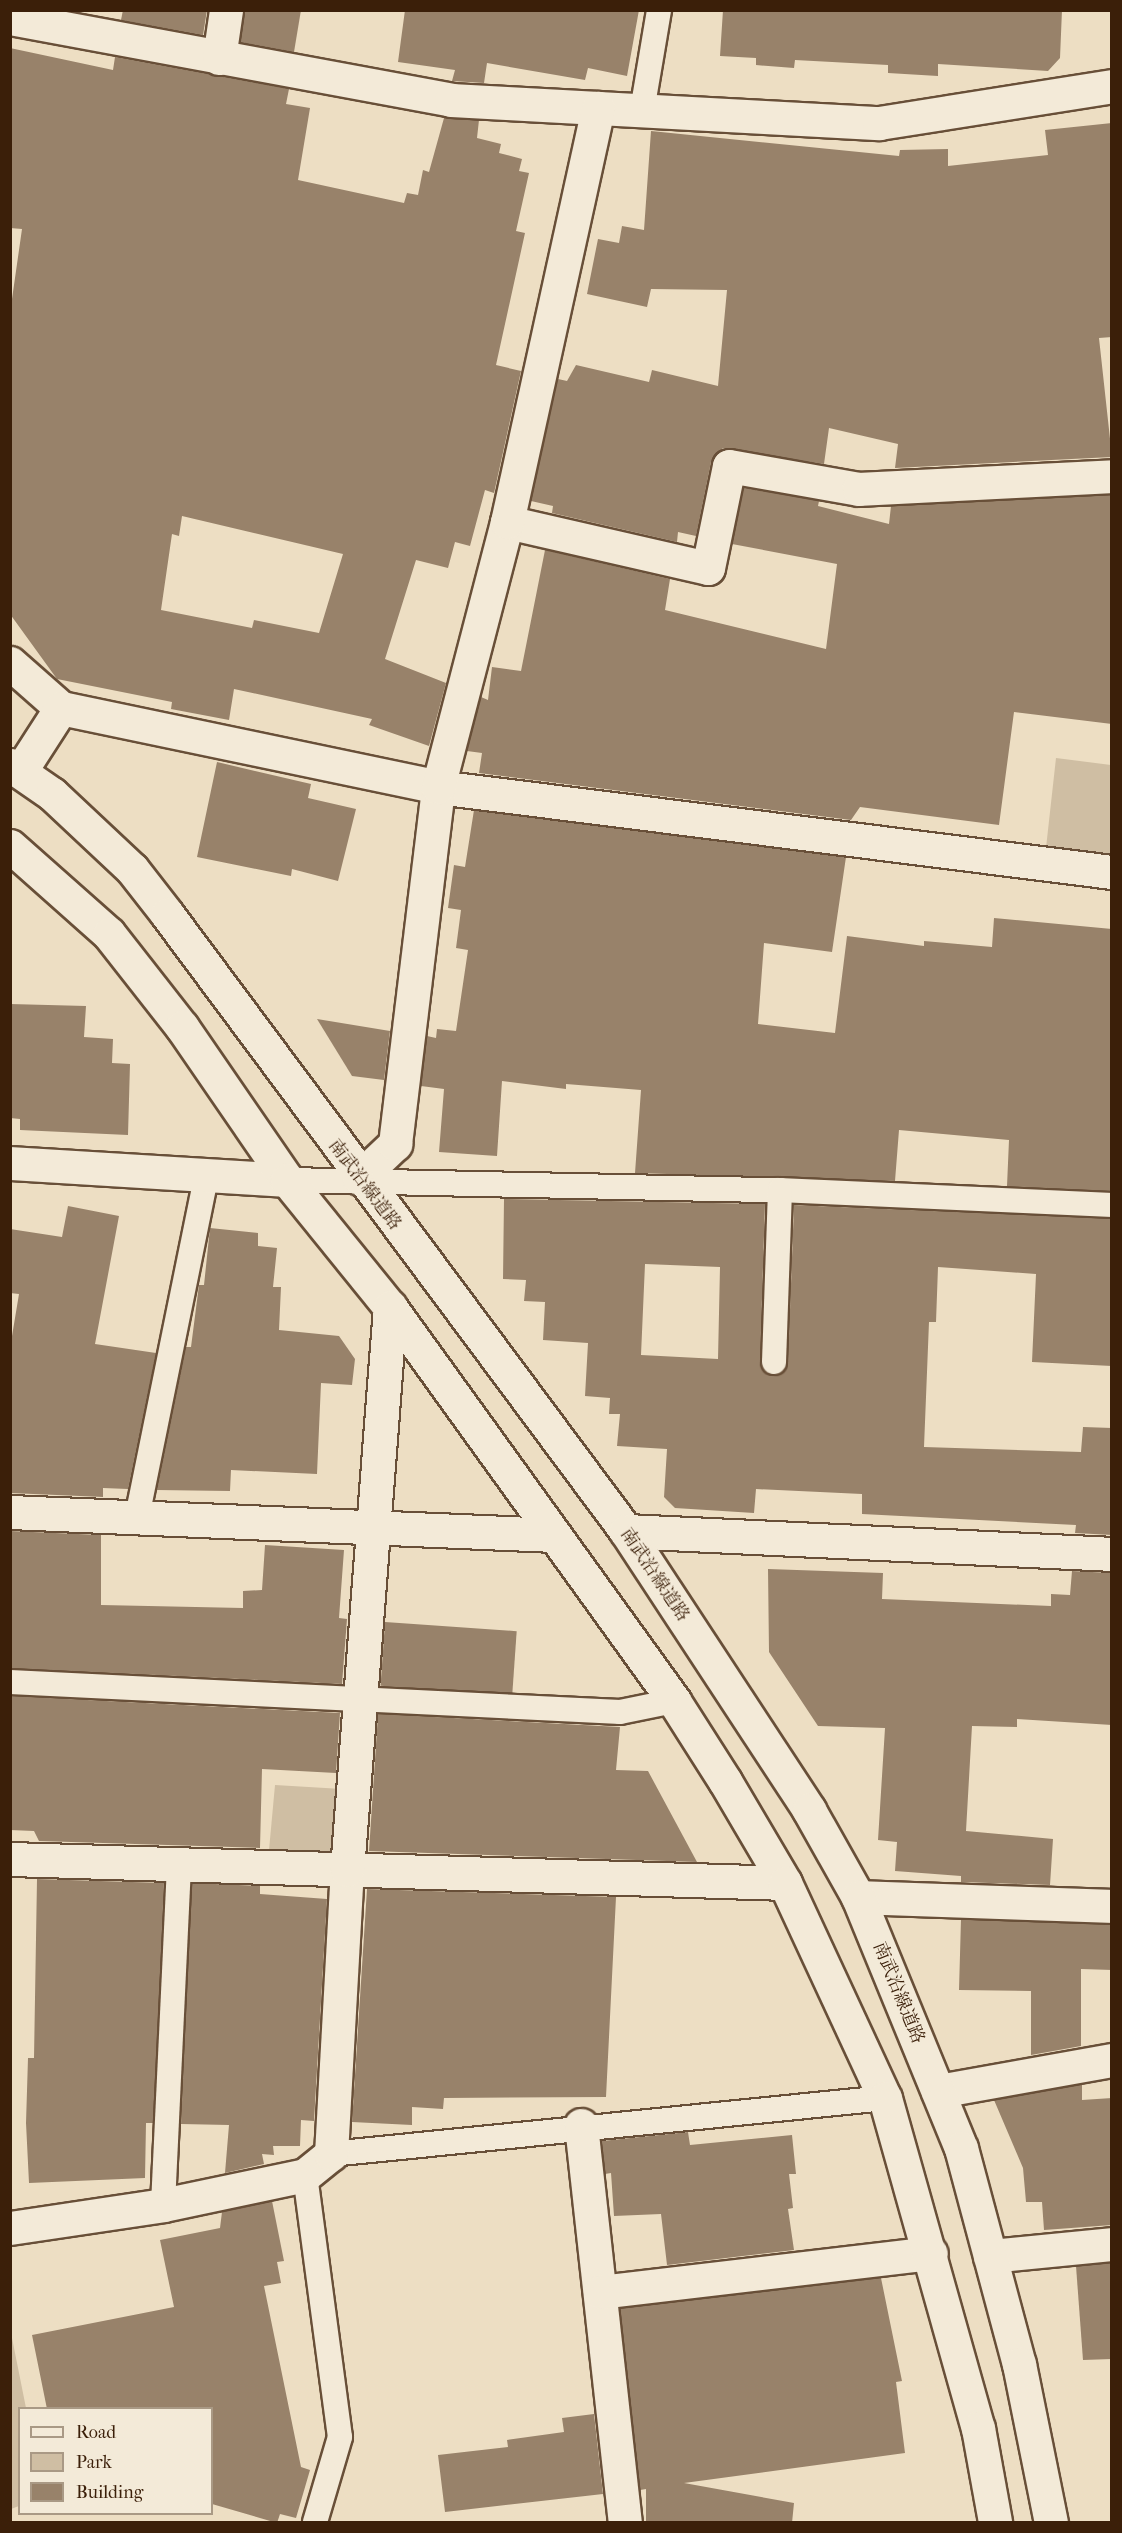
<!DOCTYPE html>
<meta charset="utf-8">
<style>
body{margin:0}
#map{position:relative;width:1122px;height:2533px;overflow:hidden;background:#eddec3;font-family:"IM FELL French Canon","Noto Serif JP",serif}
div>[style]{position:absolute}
.green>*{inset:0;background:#cfbea3}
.building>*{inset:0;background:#98826a;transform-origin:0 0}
.roads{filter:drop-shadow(2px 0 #684f38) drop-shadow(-2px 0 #684f38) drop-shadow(0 2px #684f38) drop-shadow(0 -2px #684f38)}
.lane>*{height:24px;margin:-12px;padding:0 12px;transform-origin:12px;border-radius:12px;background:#f3ead8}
.street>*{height:33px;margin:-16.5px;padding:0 16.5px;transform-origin:16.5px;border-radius:16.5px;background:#f3ead8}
.secondary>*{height:33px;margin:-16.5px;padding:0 16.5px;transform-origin:16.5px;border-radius:16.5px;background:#f3ead8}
span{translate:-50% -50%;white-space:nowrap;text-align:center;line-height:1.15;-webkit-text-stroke:4.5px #f3ead8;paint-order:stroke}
.street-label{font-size:18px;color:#3b1f09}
.frame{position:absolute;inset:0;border:12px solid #3b1f09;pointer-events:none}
.legend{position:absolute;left:18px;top:2407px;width:195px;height:108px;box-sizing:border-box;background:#f3ead8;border:2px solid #a99985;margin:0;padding:8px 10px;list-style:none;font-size:18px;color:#3b1f09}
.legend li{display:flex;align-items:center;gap:12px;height:30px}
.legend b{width:30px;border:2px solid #a99985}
</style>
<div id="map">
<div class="green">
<i style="clip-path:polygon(1056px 758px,1111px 765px,1111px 856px,1046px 848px)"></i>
<i style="clip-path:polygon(275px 1785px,342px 1789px,336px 1852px,315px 1864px,268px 1861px)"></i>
<i style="clip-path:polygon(10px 2328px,26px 2408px,20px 2408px,19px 2506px,11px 2509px)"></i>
</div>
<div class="building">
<i style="clip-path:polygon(123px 10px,207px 10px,203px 35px,121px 20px)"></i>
<i style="clip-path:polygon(244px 10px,301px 10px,294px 52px,240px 42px)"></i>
<i style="clip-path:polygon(405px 10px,639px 10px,627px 76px,588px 68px,585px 80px,487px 63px,484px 83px,452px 81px,455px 70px,398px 62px)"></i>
<i style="clip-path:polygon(723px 10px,1062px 10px,1060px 58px,1048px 71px,938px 64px,938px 76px,888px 73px,888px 65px,795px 60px,794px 68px,756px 65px,756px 58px,720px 56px)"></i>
<i style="clip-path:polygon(evenodd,10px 48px,113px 70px,115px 57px,289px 89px,286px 104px,310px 108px,298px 180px,404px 203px,407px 193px,418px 195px,423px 170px,429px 172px,444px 118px,479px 120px,477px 138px,501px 144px,499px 153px,522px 159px,519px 171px,529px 173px,516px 231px,525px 233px,496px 365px,521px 371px,494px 493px,485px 490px,470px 546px,455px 542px,448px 568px,416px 560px,385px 659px,446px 683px,429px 746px,369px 725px,372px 719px,234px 689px,229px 720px,171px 709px,172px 702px,57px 679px,10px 614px,10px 313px,22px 229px,10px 228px,10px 48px,182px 516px,343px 554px,319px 633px,254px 620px,252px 628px,161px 610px,172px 534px,179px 536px,182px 516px)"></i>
<i style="clip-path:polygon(1112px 123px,1112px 337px,1099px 338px,1112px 457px,895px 468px,898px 444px,829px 428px,824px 464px,723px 448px,711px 462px,696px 536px,678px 532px,677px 542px,552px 513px,553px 506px,531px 501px,558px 379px,567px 381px,576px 365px,649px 382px,652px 370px,718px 386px,727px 290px,651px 289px,647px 307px,587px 294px,598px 239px,619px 243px,622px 226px,644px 230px,651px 131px,899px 156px,900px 150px,948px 149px,948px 166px,1048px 155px,1045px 130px)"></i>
<i style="clip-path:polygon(744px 488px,819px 501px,818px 506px,889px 524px,891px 506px,1111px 495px,1112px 724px,1014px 712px,999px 825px,860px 807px,851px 820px,479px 773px,482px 753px,467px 751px,481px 697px,488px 700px,492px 667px,521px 671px,545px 550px,670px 579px,665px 610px,826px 649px,837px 564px,732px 544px)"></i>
<i style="clip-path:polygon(217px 762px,311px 784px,308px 798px,356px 809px,338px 881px,292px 869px,291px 876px,197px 857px)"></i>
<i style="clip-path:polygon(474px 810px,846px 857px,832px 952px,764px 943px,758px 1024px,835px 1033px,847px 936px,924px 946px,924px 941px,992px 947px,994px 918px,1112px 929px,1112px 1191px,1007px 1186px,1009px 1140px,899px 1130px,895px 1181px,635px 1173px,641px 1090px,566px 1084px,566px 1089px,502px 1081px,497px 1156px,439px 1152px,444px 1089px,421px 1086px,427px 1036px,436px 1038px,437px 1029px,456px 1031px,468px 950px,456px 948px,461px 910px,448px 908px,454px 865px,465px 867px)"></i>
<i style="clip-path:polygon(10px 1004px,86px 1006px,84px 1037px,113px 1039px,112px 1063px,130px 1064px,128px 1135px,20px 1130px,20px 1119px,10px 1118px)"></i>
<i style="clip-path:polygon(317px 1019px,390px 1031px,384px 1080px,352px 1076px)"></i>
<i style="clip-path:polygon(evenodd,504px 1199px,765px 1204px,760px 1362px,766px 1374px,774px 1376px,786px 1370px,788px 1362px,794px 1205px,1112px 1219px,1112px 1366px,1032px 1362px,1036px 1274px,938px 1267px,936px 1322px,929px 1322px,924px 1447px,1081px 1452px,1083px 1427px,1112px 1428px,1112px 1535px,1075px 1533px,1076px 1525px,862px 1514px,862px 1494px,756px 1489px,754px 1513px,675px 1508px,664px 1497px,667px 1449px,617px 1446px,620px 1414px,609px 1414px,610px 1398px,585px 1396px,588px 1343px,543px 1340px,545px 1302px,524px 1301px,526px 1280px,503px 1279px,504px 1199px,645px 1264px,720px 1267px,718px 1359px,641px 1355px,645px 1264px)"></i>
<i style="clip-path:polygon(68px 1206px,119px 1216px,95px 1344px,156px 1353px,128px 1489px,103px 1488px,103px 1497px,10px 1493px,10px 1348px,19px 1294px,10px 1293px,10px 1229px,62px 1237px)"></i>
<i style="clip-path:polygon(210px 1228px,258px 1233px,258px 1246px,277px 1248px,273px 1287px,281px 1287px,279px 1330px,339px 1336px,355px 1359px,352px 1385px,321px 1383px,317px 1474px,231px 1470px,230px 1491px,157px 1490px,186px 1347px,191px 1347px,199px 1285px,204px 1285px)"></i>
<i style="clip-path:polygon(10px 1531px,101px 1535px,101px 1605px,243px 1608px,243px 1591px,262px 1590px,265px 1545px,344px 1550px,339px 1618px,347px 1619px,342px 1684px,10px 1668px)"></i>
<i style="clip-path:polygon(768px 1569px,883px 1573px,882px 1599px,1051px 1606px,1051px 1594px,1070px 1595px,1072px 1571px,1112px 1573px,1112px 1725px,1017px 1719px,1017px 1727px,972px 1726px,966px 1831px,1053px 1839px,1050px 1885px,961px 1882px,961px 1876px,895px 1871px,897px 1842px,878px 1840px,885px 1728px,818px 1726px,769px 1652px)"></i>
<i style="left:385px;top:1622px;width:132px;height:64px;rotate:4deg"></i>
<i style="clip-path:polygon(10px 1696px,340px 1713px,336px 1773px,262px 1769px,260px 1848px,39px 1841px,34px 1831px,10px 1830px)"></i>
<i style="clip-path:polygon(378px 1714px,620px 1727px,616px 1770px,648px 1771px,697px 1862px,369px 1851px)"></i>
<i style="clip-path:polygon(37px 1879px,164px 1883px,153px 2123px,146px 2123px,145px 2178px,29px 2183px,26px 2123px,28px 2058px,34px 2058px)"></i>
<i style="clip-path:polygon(192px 1883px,260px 1886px,260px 1894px,327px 1899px,314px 2121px,301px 2120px,300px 2146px,273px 2146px,274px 2155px,262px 2154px,264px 2164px,225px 2173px,229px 2125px,181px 2124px)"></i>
<i style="clip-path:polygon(367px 1889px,616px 1897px,606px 2097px,444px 2098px,443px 2109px,412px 2107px,412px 2125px,352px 2122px)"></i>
<i style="clip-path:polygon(961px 1919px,1112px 1925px,1112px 1970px,1081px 1969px,1081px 2046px,1031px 2055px,1031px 1991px,959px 1990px)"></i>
<i style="clip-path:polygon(1082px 2084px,1082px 2100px,1112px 2098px,1112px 2225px,1044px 2230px,1042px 2202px,1026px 2202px,1023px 2168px,994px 2100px)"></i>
<i style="clip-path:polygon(688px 2132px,690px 2145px,792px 2135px,796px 2174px,789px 2174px,793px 2208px,788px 2209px,794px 2250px,667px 2265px,661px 2214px,614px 2216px,611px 2173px,605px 2174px,602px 2141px)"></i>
<i style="clip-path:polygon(272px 2201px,284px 2261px,277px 2262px,281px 2283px,264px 2286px,301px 2467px,310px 2470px,296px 2518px,280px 2514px,277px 2523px,212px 2504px,212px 2409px,47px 2409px,32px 2335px,174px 2307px,160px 2240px,220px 2228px,222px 2212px)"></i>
<i style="clip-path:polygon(1112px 2263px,1112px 2359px,1083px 2360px,1076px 2266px)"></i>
<i style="clip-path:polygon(881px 2278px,902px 2381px,896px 2382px,905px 2453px,684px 2483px,794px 2503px,792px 2523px,646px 2523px,646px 2489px,640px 2490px,620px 2308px)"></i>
<i style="clip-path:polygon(594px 2414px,603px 2494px,445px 2512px,438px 2455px,508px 2447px,507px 2440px,564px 2432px,562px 2418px)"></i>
</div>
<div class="roads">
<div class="lane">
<i style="left:642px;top:111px;width:102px;rotate:-80.4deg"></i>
<i style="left:287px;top:1180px;width:493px;rotate:1.2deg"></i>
<i style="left:780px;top:1190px;width:332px;rotate:2.6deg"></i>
<i style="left:774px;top:1362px;width:172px;rotate:-88deg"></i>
<i style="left:137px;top:1517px;width:347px;rotate:-78.5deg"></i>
<i style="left:10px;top:1682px;width:611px;rotate:2.82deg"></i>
<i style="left:620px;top:1712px;width:55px;rotate:-11.5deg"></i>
<i style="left:331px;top:2154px;width:557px;rotate:-5.77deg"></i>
<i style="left:305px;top:2175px;width:264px;rotate:82.4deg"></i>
<i style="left:340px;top:2437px;width:89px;rotate:106.4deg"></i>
<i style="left:163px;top:2205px;width:341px;rotate:-87.3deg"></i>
</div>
<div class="street">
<i style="left:10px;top:18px;width:449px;rotate:10.5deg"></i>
<i style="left:451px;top:100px;width:429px;rotate:3.1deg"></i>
<i style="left:879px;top:123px;width:236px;rotate:-9deg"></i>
<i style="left:219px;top:58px;width:49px;rotate:-81.7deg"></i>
<i style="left:507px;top:522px;width:206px;rotate:12.9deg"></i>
<i style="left:708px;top:568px;width:104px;rotate:-78.4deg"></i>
<i style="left:729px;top:466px;width:132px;rotate:10deg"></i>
<i style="left:859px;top:489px;width:253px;rotate:-2.9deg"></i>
<i style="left:10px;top:663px;width:68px;rotate:41.4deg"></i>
<i style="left:61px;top:708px;width:385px;rotate:11.8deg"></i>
<i style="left:438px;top:787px;width:679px;rotate:7.19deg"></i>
<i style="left:21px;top:770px;width:74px;rotate:-57.2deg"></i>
<i style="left:10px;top:1163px;width:278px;rotate:3.5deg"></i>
<i style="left:359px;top:1178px;width:50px;rotate:-43.4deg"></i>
<i style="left:395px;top:1144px;width:360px;rotate:-83.1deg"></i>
<i style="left:438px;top:787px;width:274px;rotate:-75.4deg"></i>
<i style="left:507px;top:522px;width:424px;rotate:-77.6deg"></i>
<i style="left:10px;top:1512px;width:544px;rotate:2.42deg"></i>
<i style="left:626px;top:1531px;width:487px;rotate:2.7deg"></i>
<i style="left:10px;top:1859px;width:775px;rotate:1.77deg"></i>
<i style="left:858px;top:1897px;width:254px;rotate:2deg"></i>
<i style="left:938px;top:2091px;width:177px;rotate:-10.1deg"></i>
<i style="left:581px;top:2125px;width:399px;rotate:83.7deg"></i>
<i style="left:10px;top:2228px;width:155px;rotate:-8.5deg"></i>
<i style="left:163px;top:2205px;width:145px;rotate:-11.9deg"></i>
<i style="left:305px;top:2175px;width:33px;rotate:-39deg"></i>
<i style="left:331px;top:2154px;width:284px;rotate:-86.8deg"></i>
<i style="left:347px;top:1870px;width:565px;rotate:-85.63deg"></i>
<i style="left:990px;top:2256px;width:123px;rotate:-5.6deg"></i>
<i style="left:600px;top:2292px;width:333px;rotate:-6.7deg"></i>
</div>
<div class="secondary">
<i style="left:10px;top:765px;width:51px;rotate:34.6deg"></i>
<i style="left:52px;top:794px;width:110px;rotate:43.2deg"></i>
<i style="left:132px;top:869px;width:57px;rotate:52.1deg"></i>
<i style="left:167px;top:914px;width:769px;rotate:53.35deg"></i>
<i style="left:626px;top:1531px;width:334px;rotate:56.7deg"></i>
<i style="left:809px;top:1810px;width:100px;rotate:60.6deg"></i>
<i style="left:858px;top:1897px;width:271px;rotate:67.7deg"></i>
<i style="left:961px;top:2148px;width:224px;rotate:75deg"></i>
<i style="left:1019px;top:2364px;width:161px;rotate:78.6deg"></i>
<i style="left:10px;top:846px;width:132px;rotate:41.6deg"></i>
<i style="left:109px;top:934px;width:118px;rotate:51.9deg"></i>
<i style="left:182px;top:1027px;width:186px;rotate:55.5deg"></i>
<i style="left:287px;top:1180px;width:164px;rotate:51deg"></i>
<i style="left:390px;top:1307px;width:486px;rotate:54.2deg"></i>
<i style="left:674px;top:1701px;width:95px;rotate:57.5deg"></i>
<i style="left:725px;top:1781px;width:118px;rotate:59.5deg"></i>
<i style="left:785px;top:1883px;width:237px;rotate:65.1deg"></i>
<i style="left:885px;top:2098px;width:343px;rotate:74.3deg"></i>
<i style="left:978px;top:2428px;width:96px;rotate:79.7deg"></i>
</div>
</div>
<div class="street-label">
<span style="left:364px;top:1185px;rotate:53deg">南武沿線道路</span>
<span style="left:654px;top:1575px;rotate:56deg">南武沿線道路</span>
<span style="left:898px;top:1993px;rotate:68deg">南武沿線道路</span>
</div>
<div class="frame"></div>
<ul class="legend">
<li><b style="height:8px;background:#f3ead8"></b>Road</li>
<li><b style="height:16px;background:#cfbea3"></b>Park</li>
<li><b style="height:16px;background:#98826a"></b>Building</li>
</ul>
</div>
